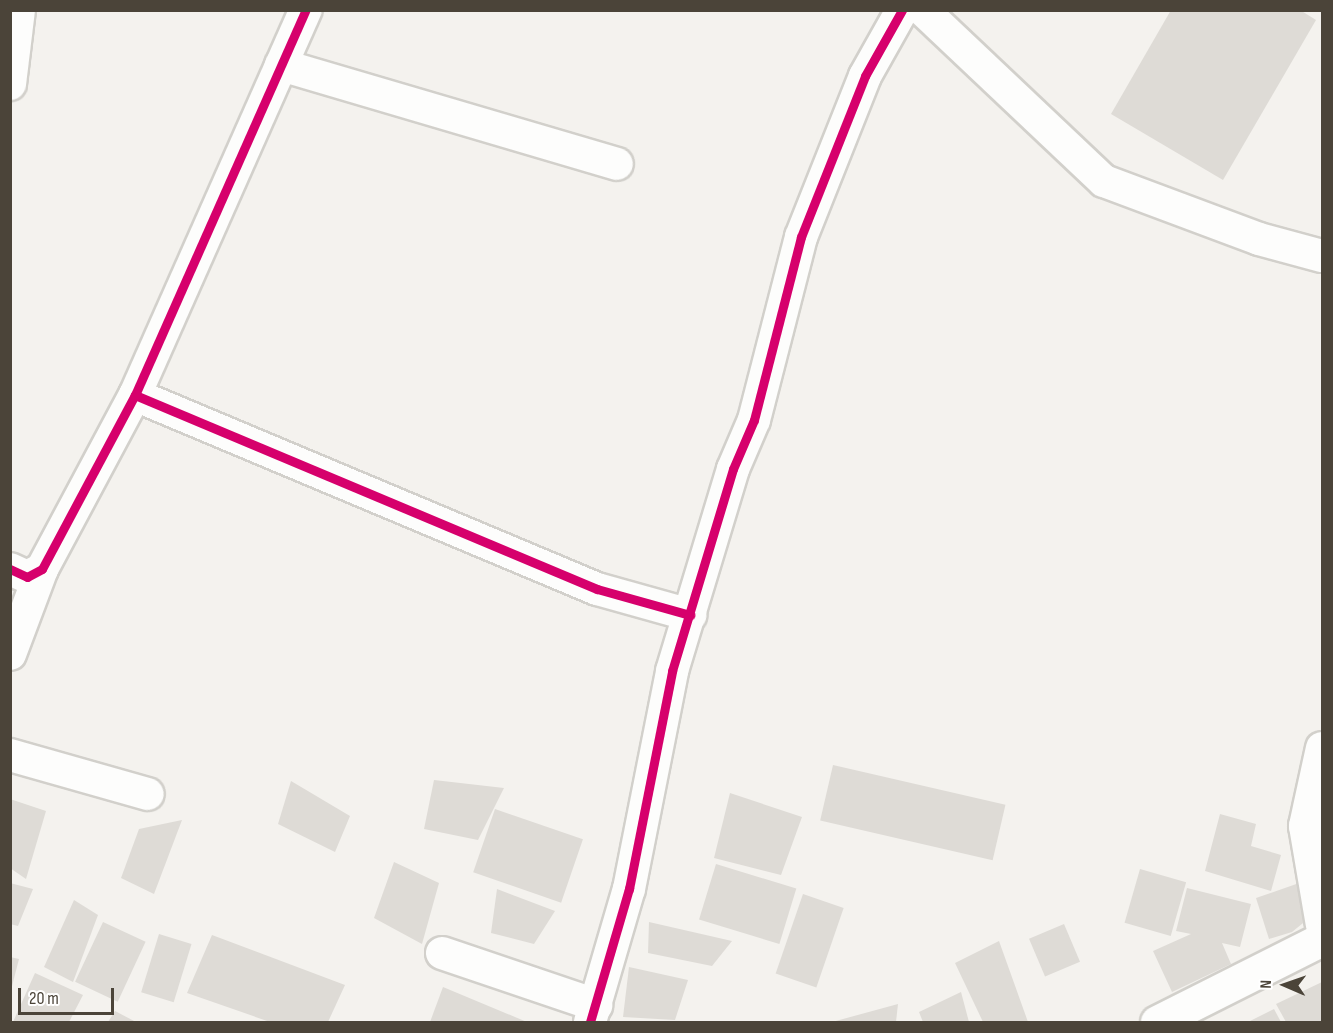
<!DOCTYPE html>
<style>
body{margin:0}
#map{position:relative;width:1333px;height:1033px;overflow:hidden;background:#f4f2ee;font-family:"Sofia Sans Condensed",sans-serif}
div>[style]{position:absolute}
.building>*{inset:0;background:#dedbd6;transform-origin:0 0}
.roads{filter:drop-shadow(2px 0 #d2d0cb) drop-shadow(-2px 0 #d2d0cb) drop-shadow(0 2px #d2d0cb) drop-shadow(0 -2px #d2d0cb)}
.minor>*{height:32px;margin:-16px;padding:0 16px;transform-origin:16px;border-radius:16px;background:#fdfdfc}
.tertiary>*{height:33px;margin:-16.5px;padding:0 16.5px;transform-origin:16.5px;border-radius:16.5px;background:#fdfdfc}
.cycleway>*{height:9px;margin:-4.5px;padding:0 4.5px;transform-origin:4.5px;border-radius:4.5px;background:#d6006c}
span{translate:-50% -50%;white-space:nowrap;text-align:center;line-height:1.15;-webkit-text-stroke:4.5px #fff;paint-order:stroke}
.frame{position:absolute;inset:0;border:12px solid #4b4439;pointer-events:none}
.north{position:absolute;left:1255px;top:955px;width:60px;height:60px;-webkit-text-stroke:4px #fff;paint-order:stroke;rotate:272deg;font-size:16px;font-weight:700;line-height:24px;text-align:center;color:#4b4439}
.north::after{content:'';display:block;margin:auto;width:21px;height:27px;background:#4b4439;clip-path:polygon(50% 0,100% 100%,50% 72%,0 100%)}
.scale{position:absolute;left:18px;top:988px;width:96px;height:27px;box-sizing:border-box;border:3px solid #4b4439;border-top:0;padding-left:8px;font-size:18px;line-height:21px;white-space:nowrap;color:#4b4439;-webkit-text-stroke:4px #fff;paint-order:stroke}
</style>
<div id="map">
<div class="building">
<i style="clip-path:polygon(1171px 10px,1300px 10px,1316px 20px,1223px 180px,1111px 114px)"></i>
<i style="left:833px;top:765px;width:177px;height:57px;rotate:13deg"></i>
<i style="clip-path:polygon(434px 780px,504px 788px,478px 840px,424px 829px)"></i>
<i style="clip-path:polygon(291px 781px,350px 816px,335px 852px,278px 824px)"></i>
<i style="clip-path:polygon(730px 793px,802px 817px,781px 875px,714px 858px)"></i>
<i style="clip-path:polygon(10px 799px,46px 811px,26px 879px,10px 868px)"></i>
<i style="left:495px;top:809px;width:93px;height:67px;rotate:19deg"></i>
<i style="clip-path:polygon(1220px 814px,1256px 824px,1251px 846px,1281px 855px,1271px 891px,1205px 871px)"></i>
<i style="clip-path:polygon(182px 820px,154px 894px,121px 878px,139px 829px)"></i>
<i style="clip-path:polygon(394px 862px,439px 883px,422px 944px,374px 918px)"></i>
<i style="left:716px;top:864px;width:84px;height:58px;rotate:17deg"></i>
<i style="left:1140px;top:869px;width:48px;height:56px;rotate:16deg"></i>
<i style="clip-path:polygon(1302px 882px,1313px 915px,1292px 932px,1269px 939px,1256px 898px)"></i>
<i style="clip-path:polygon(10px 883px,33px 889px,18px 926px,10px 924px)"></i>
<i style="clip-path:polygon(1187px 888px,1251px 904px,1240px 947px,1222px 943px,1231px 964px,1172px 992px,1153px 951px,1191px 934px,1176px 931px)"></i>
<i style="clip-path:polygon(497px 889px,555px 911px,534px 944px,491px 933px)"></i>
<i style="left:803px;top:894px;width:43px;height:84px;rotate:19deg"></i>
<i style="clip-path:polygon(74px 900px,98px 915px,73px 982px,44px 967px)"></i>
<i style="left:103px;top:922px;width:47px;height:66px;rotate:25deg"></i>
<i style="clip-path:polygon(649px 922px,732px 941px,712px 966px,648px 953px)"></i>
<i style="left:1064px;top:924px;width:41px;height:38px;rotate:67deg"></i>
<i style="left:159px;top:934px;width:34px;height:61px;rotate:17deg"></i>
<i style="clip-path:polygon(212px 935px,345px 985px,328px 1022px,270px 1022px,187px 993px)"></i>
<i style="clip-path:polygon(999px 941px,1028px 1022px,983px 1022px,955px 963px)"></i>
<i style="clip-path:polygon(10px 957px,19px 959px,11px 990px,10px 990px)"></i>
<i style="clip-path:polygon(629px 967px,688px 980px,675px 1020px,623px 1017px)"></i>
<i style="clip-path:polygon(35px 973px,83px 995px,69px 1022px,13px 1022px)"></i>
<i style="clip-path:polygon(1322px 982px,1322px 1022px,1286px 1022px,1276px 1004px)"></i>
<i style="clip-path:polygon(443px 987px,527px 1022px,430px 1022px)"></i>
<i style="clip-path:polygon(961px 992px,969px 1022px,923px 1022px,919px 1012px)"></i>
<i style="clip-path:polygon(898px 1004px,896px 1022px,832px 1022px)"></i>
<i style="clip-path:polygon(1274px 1009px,1281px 1022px,1248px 1022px)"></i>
<i style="clip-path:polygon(115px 1011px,136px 1022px,108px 1022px)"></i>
</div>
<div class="roads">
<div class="minor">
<i style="left:923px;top:10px;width:249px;rotate:43.4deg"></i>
<i style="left:1104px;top:181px;width:165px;rotate:20.5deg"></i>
<i style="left:1259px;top:239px;width:65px;rotate:15.1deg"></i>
<i style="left:281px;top:65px;width:350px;rotate:16.4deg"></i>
<i style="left:10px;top:84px;width:75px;rotate:-83.1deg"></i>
<i style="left:135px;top:395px;width:501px;rotate:22.78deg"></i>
<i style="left:597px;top:589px;width:97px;rotate:15.6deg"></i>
<i style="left:10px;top:569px;width:19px;rotate:25deg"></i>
<i style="left:27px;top:577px;width:17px;rotate:-28deg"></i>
<i style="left:42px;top:569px;width:197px;rotate:-61.9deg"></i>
<i style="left:135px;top:395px;width:421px;rotate:-66.1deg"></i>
<i style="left:10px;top:654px;width:91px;rotate:-69.4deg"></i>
<i style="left:1322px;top:748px;width:80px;rotate:102.3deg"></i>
<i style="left:1305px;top:826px;width:100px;rotate:80.3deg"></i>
<i style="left:10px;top:755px;width:143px;rotate:15.8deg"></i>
<i style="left:442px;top:953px;width:163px;rotate:18.7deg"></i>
<i style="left:590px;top:1022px;width:139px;rotate:-73.7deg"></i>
<i style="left:629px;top:889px;width:222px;rotate:-78.8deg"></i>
<i style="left:672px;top:671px;width:211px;rotate:-73.2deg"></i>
<i style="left:733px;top:469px;width:53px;rotate:-66.8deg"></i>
<i style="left:754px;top:420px;width:189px;rotate:-75.6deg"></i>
<i style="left:801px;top:237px;width:173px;rotate:-68.3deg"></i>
<i style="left:865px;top:76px;width:76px;rotate:-60.7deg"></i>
</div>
<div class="tertiary">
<i style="left:1157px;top:1022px;width:185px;rotate:-26.7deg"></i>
</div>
</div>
<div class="cycleway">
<i style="left:135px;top:395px;width:501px;rotate:22.78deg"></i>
<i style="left:597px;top:589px;width:97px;rotate:15.6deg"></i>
<i style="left:10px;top:569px;width:19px;rotate:25deg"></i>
<i style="left:27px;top:577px;width:17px;rotate:-28deg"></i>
<i style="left:42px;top:569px;width:197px;rotate:-61.9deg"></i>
<i style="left:135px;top:395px;width:421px;rotate:-66.1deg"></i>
<i style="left:590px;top:1022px;width:139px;rotate:-73.7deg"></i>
<i style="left:629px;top:889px;width:222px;rotate:-78.8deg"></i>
<i style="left:672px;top:671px;width:211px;rotate:-73.2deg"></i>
<i style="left:733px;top:469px;width:53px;rotate:-66.8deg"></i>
<i style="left:754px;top:420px;width:189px;rotate:-75.6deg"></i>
<i style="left:801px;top:237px;width:173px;rotate:-68.3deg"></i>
<i style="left:865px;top:76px;width:76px;rotate:-60.7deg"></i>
</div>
<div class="frame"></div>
<div class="north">N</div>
<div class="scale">20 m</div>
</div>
